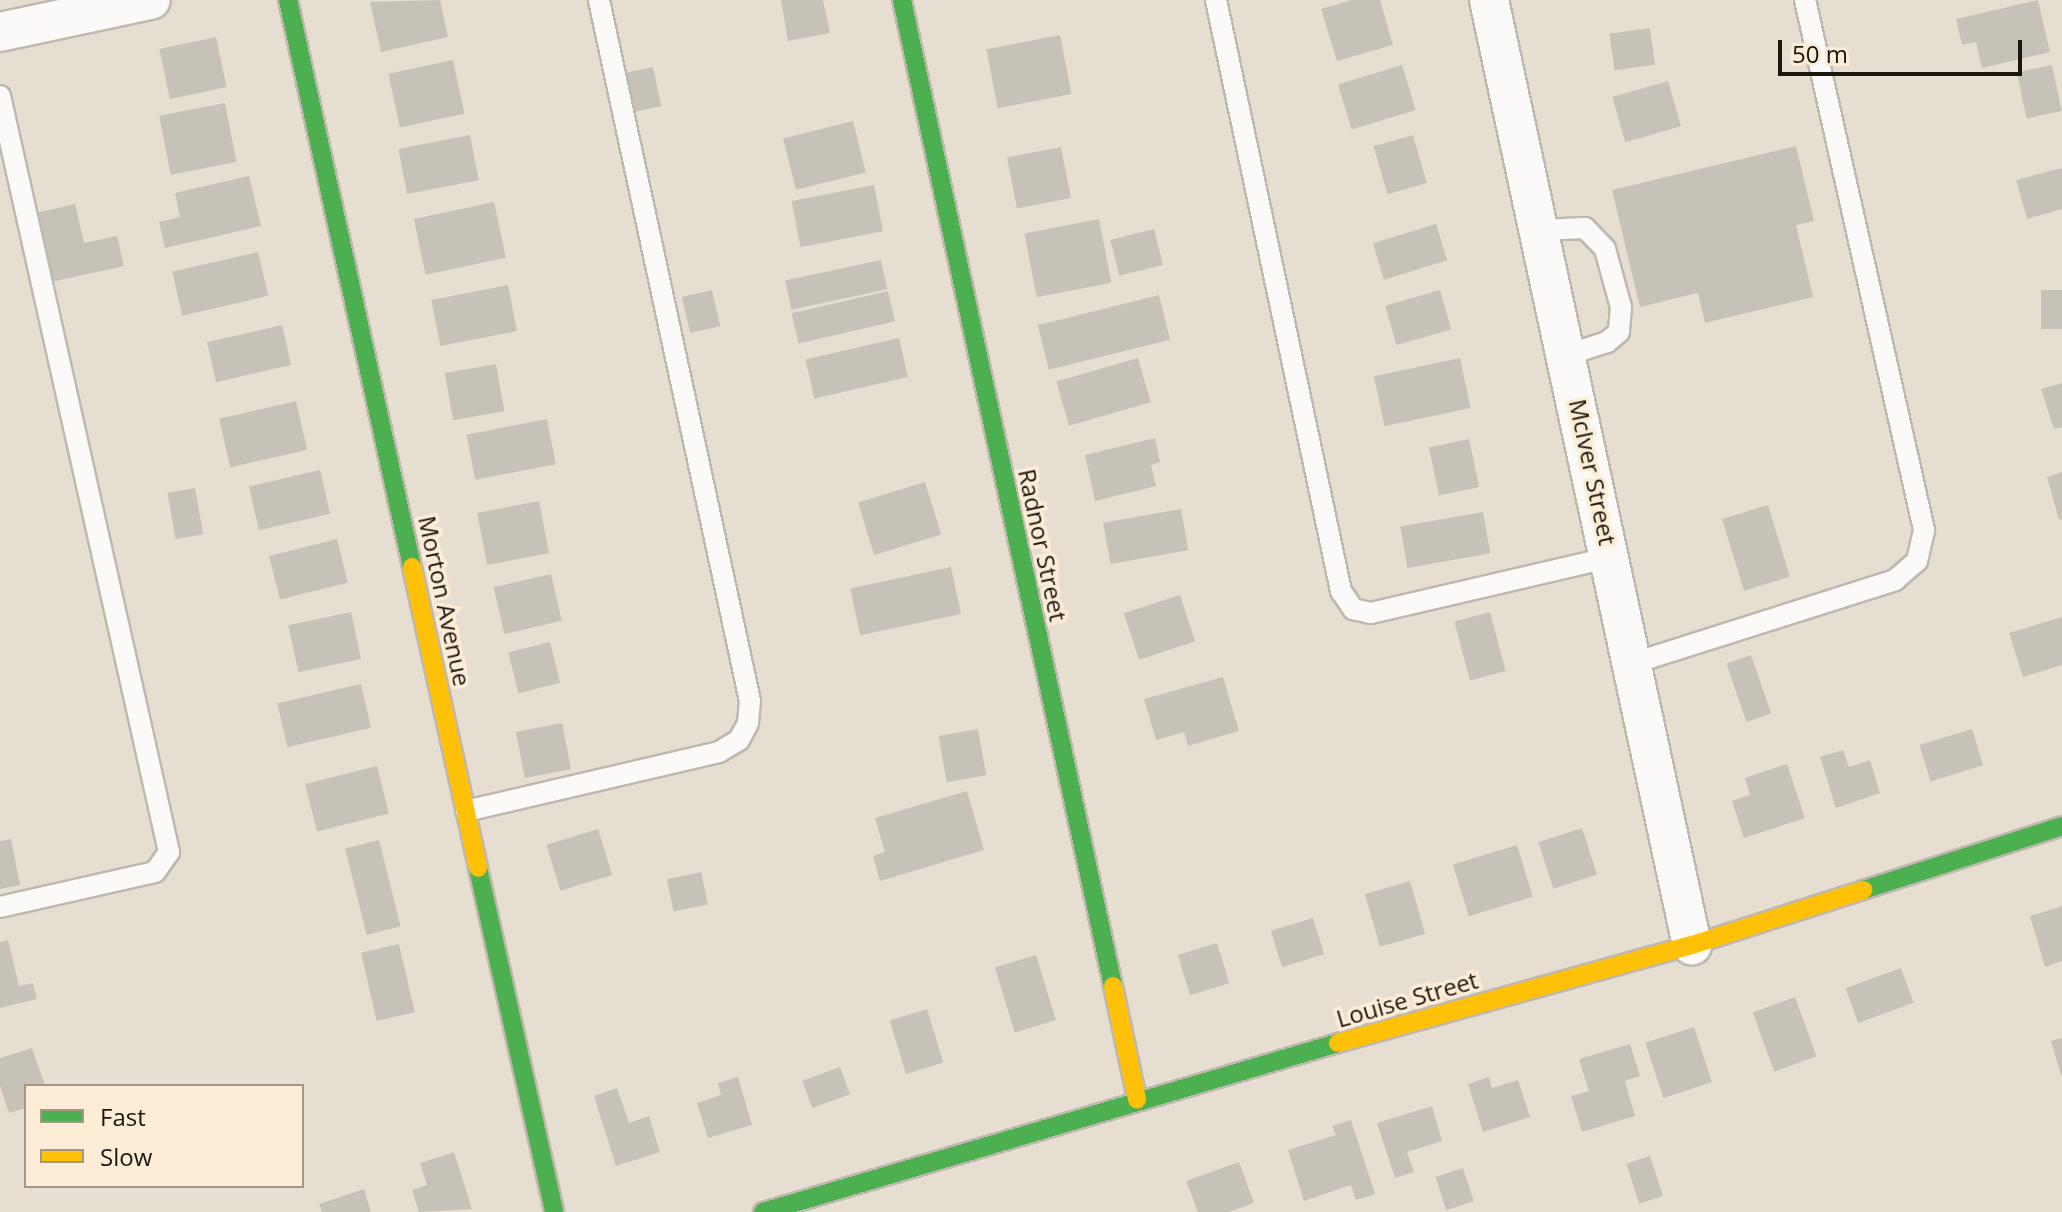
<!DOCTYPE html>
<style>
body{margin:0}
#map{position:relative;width:2062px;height:1212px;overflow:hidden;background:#e7ded2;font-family:"Open Sans",sans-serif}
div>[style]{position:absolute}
.building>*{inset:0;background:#c7c2b8;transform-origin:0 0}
.roads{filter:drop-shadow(2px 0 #bfb8af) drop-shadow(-2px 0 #bfb8af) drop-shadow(0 2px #bfb8af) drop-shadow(0 -2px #bfb8af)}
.lane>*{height:20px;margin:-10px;padding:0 10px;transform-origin:10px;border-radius:10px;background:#fbfaf8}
.street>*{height:38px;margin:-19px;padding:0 19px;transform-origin:19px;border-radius:19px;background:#fbfaf8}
.fast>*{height:18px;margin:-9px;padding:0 9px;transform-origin:9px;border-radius:9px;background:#4caf50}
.slow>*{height:18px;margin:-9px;padding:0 9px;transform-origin:9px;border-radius:9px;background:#ffc107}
span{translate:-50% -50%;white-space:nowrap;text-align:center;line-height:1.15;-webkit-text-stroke:7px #fdedd6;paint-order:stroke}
.street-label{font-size:24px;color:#1b160e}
.legend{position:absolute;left:24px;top:1084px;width:280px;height:104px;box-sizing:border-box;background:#fdedd6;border:2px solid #a39786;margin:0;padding:10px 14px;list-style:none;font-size:24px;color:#1b160e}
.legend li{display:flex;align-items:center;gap:16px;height:40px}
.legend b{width:40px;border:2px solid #a39786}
.scale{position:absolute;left:1778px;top:40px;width:244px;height:36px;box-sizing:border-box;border:4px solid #1b160e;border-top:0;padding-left:10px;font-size:24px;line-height:28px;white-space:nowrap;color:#1b160e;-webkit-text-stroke:6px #fdedd6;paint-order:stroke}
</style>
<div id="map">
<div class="building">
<i style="clip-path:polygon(440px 0,448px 37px,381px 52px,370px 2px)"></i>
<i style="clip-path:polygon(781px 0,823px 0,830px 33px,788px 41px)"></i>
<i style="clip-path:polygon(1352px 0,1380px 0,1393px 45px,1337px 61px,1321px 9px)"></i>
<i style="clip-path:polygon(2038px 0,2050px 52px,1982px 68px,1976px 42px,1962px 45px,1956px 19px)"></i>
<i style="left:1650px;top:28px;width:37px;height:41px;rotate:82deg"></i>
<i style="left:1060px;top:35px;width:60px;height:75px;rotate:79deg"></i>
<i style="left:216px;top:37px;width:51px;height:58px;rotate:78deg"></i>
<i style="left:453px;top:60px;width:55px;height:66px;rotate:78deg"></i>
<i style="left:1402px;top:65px;width:47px;height:67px;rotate:73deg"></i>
<i style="left:2052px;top:65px;width:47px;height:36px;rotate:78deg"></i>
<i style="left:653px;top:67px;width:40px;height:31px;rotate:78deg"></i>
<i style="left:1668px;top:81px;width:47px;height:58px;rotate:74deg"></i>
<i style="left:225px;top:103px;width:60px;height:67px;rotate:79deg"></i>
<i style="left:853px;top:121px;width:53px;height:72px;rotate:76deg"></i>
<i style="left:470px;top:135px;width:46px;height:73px;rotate:79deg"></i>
<i style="left:1413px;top:135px;width:50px;height:41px;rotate:74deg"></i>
<i style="clip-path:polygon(1796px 146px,1814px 221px,1796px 225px,1813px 297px,1705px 323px,1698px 293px,1640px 307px,1612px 190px)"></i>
<i style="left:1061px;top:147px;width:52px;height:55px;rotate:79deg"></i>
<i style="clip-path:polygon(2062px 168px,2062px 209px,2027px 219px,2016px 180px)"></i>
<i style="clip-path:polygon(249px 176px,261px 226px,165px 248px,159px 222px,180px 217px,175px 193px)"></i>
<i style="left:874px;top:185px;width:47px;height:84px;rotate:79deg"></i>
<i style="left:494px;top:202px;width:57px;height:82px;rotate:78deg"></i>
<i style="clip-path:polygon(75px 204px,84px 243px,117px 236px,124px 266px,51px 282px,36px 213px)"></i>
<i style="left:1099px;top:219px;width:65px;height:76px;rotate:79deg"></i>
<i style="left:1436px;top:224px;width:38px;height:66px;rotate:73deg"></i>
<i style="left:1154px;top:229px;width:37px;height:45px;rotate:76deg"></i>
<i style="left:258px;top:252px;width:45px;height:88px;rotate:77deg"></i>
<i style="left:881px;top:260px;width:30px;height:98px;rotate:78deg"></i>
<i style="left:508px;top:285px;width:47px;height:78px;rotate:79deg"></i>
<i style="left:712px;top:290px;width:37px;height:31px;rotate:77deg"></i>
<i style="left:1440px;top:290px;width:41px;height:57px;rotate:74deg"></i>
<i style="left:2062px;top:290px;width:39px;height:21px;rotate:90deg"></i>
<i style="left:888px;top:291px;width:31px;height:99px;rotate:77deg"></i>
<i style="left:1159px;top:295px;width:46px;height:125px;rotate:76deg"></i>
<i style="left:282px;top:325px;width:41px;height:77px;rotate:77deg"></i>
<i style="left:899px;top:338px;width:40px;height:96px;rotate:77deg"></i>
<i style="left:1138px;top:358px;width:46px;height:85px;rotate:74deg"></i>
<i style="left:1460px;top:358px;width:51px;height:88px;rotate:78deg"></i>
<i style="left:496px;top:364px;width:48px;height:52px;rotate:80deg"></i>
<i style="clip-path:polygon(2062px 383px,2062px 427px,2054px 429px,2041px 389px)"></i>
<i style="left:296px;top:401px;width:50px;height:79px;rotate:77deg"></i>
<i style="left:547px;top:419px;width:46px;height:82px;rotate:79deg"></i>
<i style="clip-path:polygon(1155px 438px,1160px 462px,1151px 465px,1156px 486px,1095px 501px,1085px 455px)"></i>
<i style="left:1469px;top:439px;width:49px;height:41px;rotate:78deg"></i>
<i style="left:320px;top:470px;width:45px;height:73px;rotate:77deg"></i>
<i style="clip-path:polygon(2062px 472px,2062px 519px,2059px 520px,2047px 477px)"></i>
<i style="left:925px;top:482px;width:55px;height:70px;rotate:73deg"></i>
<i style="left:195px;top:488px;width:47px;height:28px;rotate:80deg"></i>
<i style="left:539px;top:501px;width:53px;height:63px;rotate:79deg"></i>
<i style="left:1768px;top:505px;width:75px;height:48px;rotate:73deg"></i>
<i style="left:1181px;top:509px;width:42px;height:79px;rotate:80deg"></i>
<i style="left:1483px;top:512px;width:42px;height:84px;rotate:80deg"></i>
<i style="left:337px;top:539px;width:45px;height:70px;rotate:76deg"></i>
<i style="left:951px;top:567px;width:48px;height:103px;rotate:78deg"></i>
<i style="left:551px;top:574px;width:48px;height:59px;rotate:77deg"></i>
<i style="left:1180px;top:595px;width:49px;height:59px;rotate:72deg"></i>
<i style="left:351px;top:612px;width:48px;height:64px;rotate:78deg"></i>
<i style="left:1490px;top:612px;width:61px;height:37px;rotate:75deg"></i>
<i style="clip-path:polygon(2062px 617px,2062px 665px,2023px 677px,2009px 633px)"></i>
<i style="left:550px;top:642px;width:42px;height:43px;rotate:76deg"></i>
<i style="left:1751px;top:655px;width:62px;height:26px;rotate:71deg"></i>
<i style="clip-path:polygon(1223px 677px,1239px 731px,1188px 746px,1184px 732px,1156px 740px,1144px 699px)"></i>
<i style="left:361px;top:684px;width:45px;height:86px;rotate:77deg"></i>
<i style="left:562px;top:723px;width:47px;height:47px;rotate:79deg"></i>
<i style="left:978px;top:729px;width:47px;height:40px;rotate:80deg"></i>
<i style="left:1972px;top:729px;width:38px;height:55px;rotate:73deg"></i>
<i style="clip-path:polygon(1843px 750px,1849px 767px,1870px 760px,1880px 793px,1836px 808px,1820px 757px)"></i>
<i style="clip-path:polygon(1787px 764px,1805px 818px,1744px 838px,1732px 801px,1750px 795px,1745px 778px)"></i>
<i style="left:377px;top:766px;width:49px;height:74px;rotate:76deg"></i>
<i style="clip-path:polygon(967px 791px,984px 850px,880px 881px,873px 856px,885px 852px,875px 818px)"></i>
<i style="left:1582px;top:828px;width:49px;height:46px;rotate:72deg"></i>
<i style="left:598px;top:829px;width:48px;height:54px;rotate:73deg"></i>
<i style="clip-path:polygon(11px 839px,20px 885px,0 889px,0 841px)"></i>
<i style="left:379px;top:840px;width:89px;height:35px;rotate:76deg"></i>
<i style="left:1517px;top:845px;width:54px;height:67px;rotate:73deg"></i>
<i style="left:701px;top:872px;width:33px;height:35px;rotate:78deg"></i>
<i style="left:1410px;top:881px;width:55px;height:47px;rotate:74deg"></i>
<i style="clip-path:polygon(2062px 906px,2062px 961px,2045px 967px,2030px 916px)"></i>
<i style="left:1313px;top:918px;width:38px;height:44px;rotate:73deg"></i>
<i style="clip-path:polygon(8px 940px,19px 986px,33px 983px,37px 999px,0 1008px,0 942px)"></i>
<i style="left:1217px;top:943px;width:42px;height:41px;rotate:73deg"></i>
<i style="left:399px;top:944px;width:70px;height:39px;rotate:77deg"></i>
<i style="left:1036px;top:955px;width:68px;height:43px;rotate:73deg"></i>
<i style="left:1901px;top:968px;width:37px;height:59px;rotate:70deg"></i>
<i style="left:1795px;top:997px;width:63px;height:45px;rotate:70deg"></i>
<i style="left:927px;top:1009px;width:56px;height:39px;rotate:73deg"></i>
<i style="left:1694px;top:1027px;width:58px;height:51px;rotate:72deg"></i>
<i style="clip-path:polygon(2062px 1038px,2062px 1075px,2061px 1075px,2051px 1041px)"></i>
<i style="clip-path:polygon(1630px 1044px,1640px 1076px,1625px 1081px,1635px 1116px,1582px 1132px,1571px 1096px,1589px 1091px,1579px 1059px)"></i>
<i style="clip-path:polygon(32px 1048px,45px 1086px,26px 1086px,26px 1108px,9px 1113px,0 1086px,0 1058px)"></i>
<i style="left:840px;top:1067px;width:29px;height:40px;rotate:70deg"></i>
<i style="clip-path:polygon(738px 1077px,752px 1125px,708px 1138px,697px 1103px,721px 1095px,718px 1083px)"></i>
<i style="clip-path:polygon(1489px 1077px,1492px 1088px,1518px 1080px,1530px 1117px,1483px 1132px,1468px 1084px)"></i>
<i style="clip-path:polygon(617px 1088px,629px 1123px,649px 1116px,660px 1152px,616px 1166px,594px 1096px)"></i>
<i style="clip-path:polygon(1432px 1106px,1442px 1141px,1407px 1152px,1414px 1172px,1395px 1178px,1377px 1123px)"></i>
<i style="clip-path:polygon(1351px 1120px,1375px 1194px,1356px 1200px,1351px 1185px,1304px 1201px,1288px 1150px,1336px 1135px,1332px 1126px)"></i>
<i style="clip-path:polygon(454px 1152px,472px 1209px,419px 1212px,412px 1190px,427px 1185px,420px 1163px)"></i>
<i style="left:1650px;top:1156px;width:42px;height:25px;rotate:72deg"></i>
<i style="clip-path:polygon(1239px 1162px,1254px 1203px,1229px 1212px,1198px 1212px,1186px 1181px)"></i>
<i style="left:1463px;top:1168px;width:35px;height:29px;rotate:72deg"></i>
<i style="clip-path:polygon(364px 1189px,371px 1212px,322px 1212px,319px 1204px)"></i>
</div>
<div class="roads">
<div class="lane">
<i style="left:1216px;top:0;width:604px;rotate:78.06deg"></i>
<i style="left:1341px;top:591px;width:22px;rotate:56deg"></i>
<i style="left:1353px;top:609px;width:18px;rotate:13deg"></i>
<i style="left:1371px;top:613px;width:246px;rotate:-13.1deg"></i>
<i style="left:0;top:96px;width:775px;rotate:77.4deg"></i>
<i style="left:169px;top:852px;width:24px;rotate:125deg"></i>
<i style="left:155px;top:872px;width:159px;rotate:167.3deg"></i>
<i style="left:1540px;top:230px;width:45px;rotate:-2.5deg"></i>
<i style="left:1585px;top:228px;width:29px;rotate:46deg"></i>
<i style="left:1605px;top:249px;width:60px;rotate:74.6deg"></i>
<i style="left:1621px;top:307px;width:25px;rotate:95deg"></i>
<i style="left:1619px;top:332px;width:16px;rotate:140deg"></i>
<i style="left:1607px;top:342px;width:42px;rotate:162deg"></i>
<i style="left:1634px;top:663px;width:274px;rotate:-17.6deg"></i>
<i style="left:1895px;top:580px;width:29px;rotate:-41deg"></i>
<i style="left:1917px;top:561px;width:32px;rotate:-77deg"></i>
<i style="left:1924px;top:530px;width:543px;rotate:-102.65deg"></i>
<i style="left:466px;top:811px;width:260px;rotate:-13.1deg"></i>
<i style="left:719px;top:752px;width:23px;rotate:-31deg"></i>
<i style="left:739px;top:740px;width:19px;rotate:-62deg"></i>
<i style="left:748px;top:723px;width:22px;rotate:-85deg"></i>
<i style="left:750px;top:701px;width:717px;rotate:-102.16deg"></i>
</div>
<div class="street">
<i style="left:1489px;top:0;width:967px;rotate:77.88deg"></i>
<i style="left:0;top:32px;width:154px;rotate:-12deg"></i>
</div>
<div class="fast">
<i style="left:288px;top:0;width:580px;rotate:77.66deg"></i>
<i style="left:902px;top:0;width:1008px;rotate:77.92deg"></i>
<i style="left:478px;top:868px;width:352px;rotate:77.5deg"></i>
<i style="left:1863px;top:890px;width:209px;rotate:-17.8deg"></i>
<i style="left:763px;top:1212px;width:599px;rotate:-16.38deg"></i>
</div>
<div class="slow">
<i style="left:412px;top:567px;width:308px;rotate:77.6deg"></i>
<i style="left:1113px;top:986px;width:116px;rotate:78deg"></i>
<i style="left:1338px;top:1043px;width:367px;rotate:-15.5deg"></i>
<i style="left:1692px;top:945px;width:180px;rotate:-17.8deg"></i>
</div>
</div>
<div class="street-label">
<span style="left:1593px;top:472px;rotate:78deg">McIver Street</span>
<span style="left:1043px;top:545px;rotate:78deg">Radnor Street</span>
<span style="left:445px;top:601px;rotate:78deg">Morton Avenue</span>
<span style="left:1407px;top:999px;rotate:-16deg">Louise Street</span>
</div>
<ul class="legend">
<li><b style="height:10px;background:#4caf50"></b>Fast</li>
<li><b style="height:10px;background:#ffc107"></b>Slow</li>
</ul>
<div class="scale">50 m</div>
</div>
